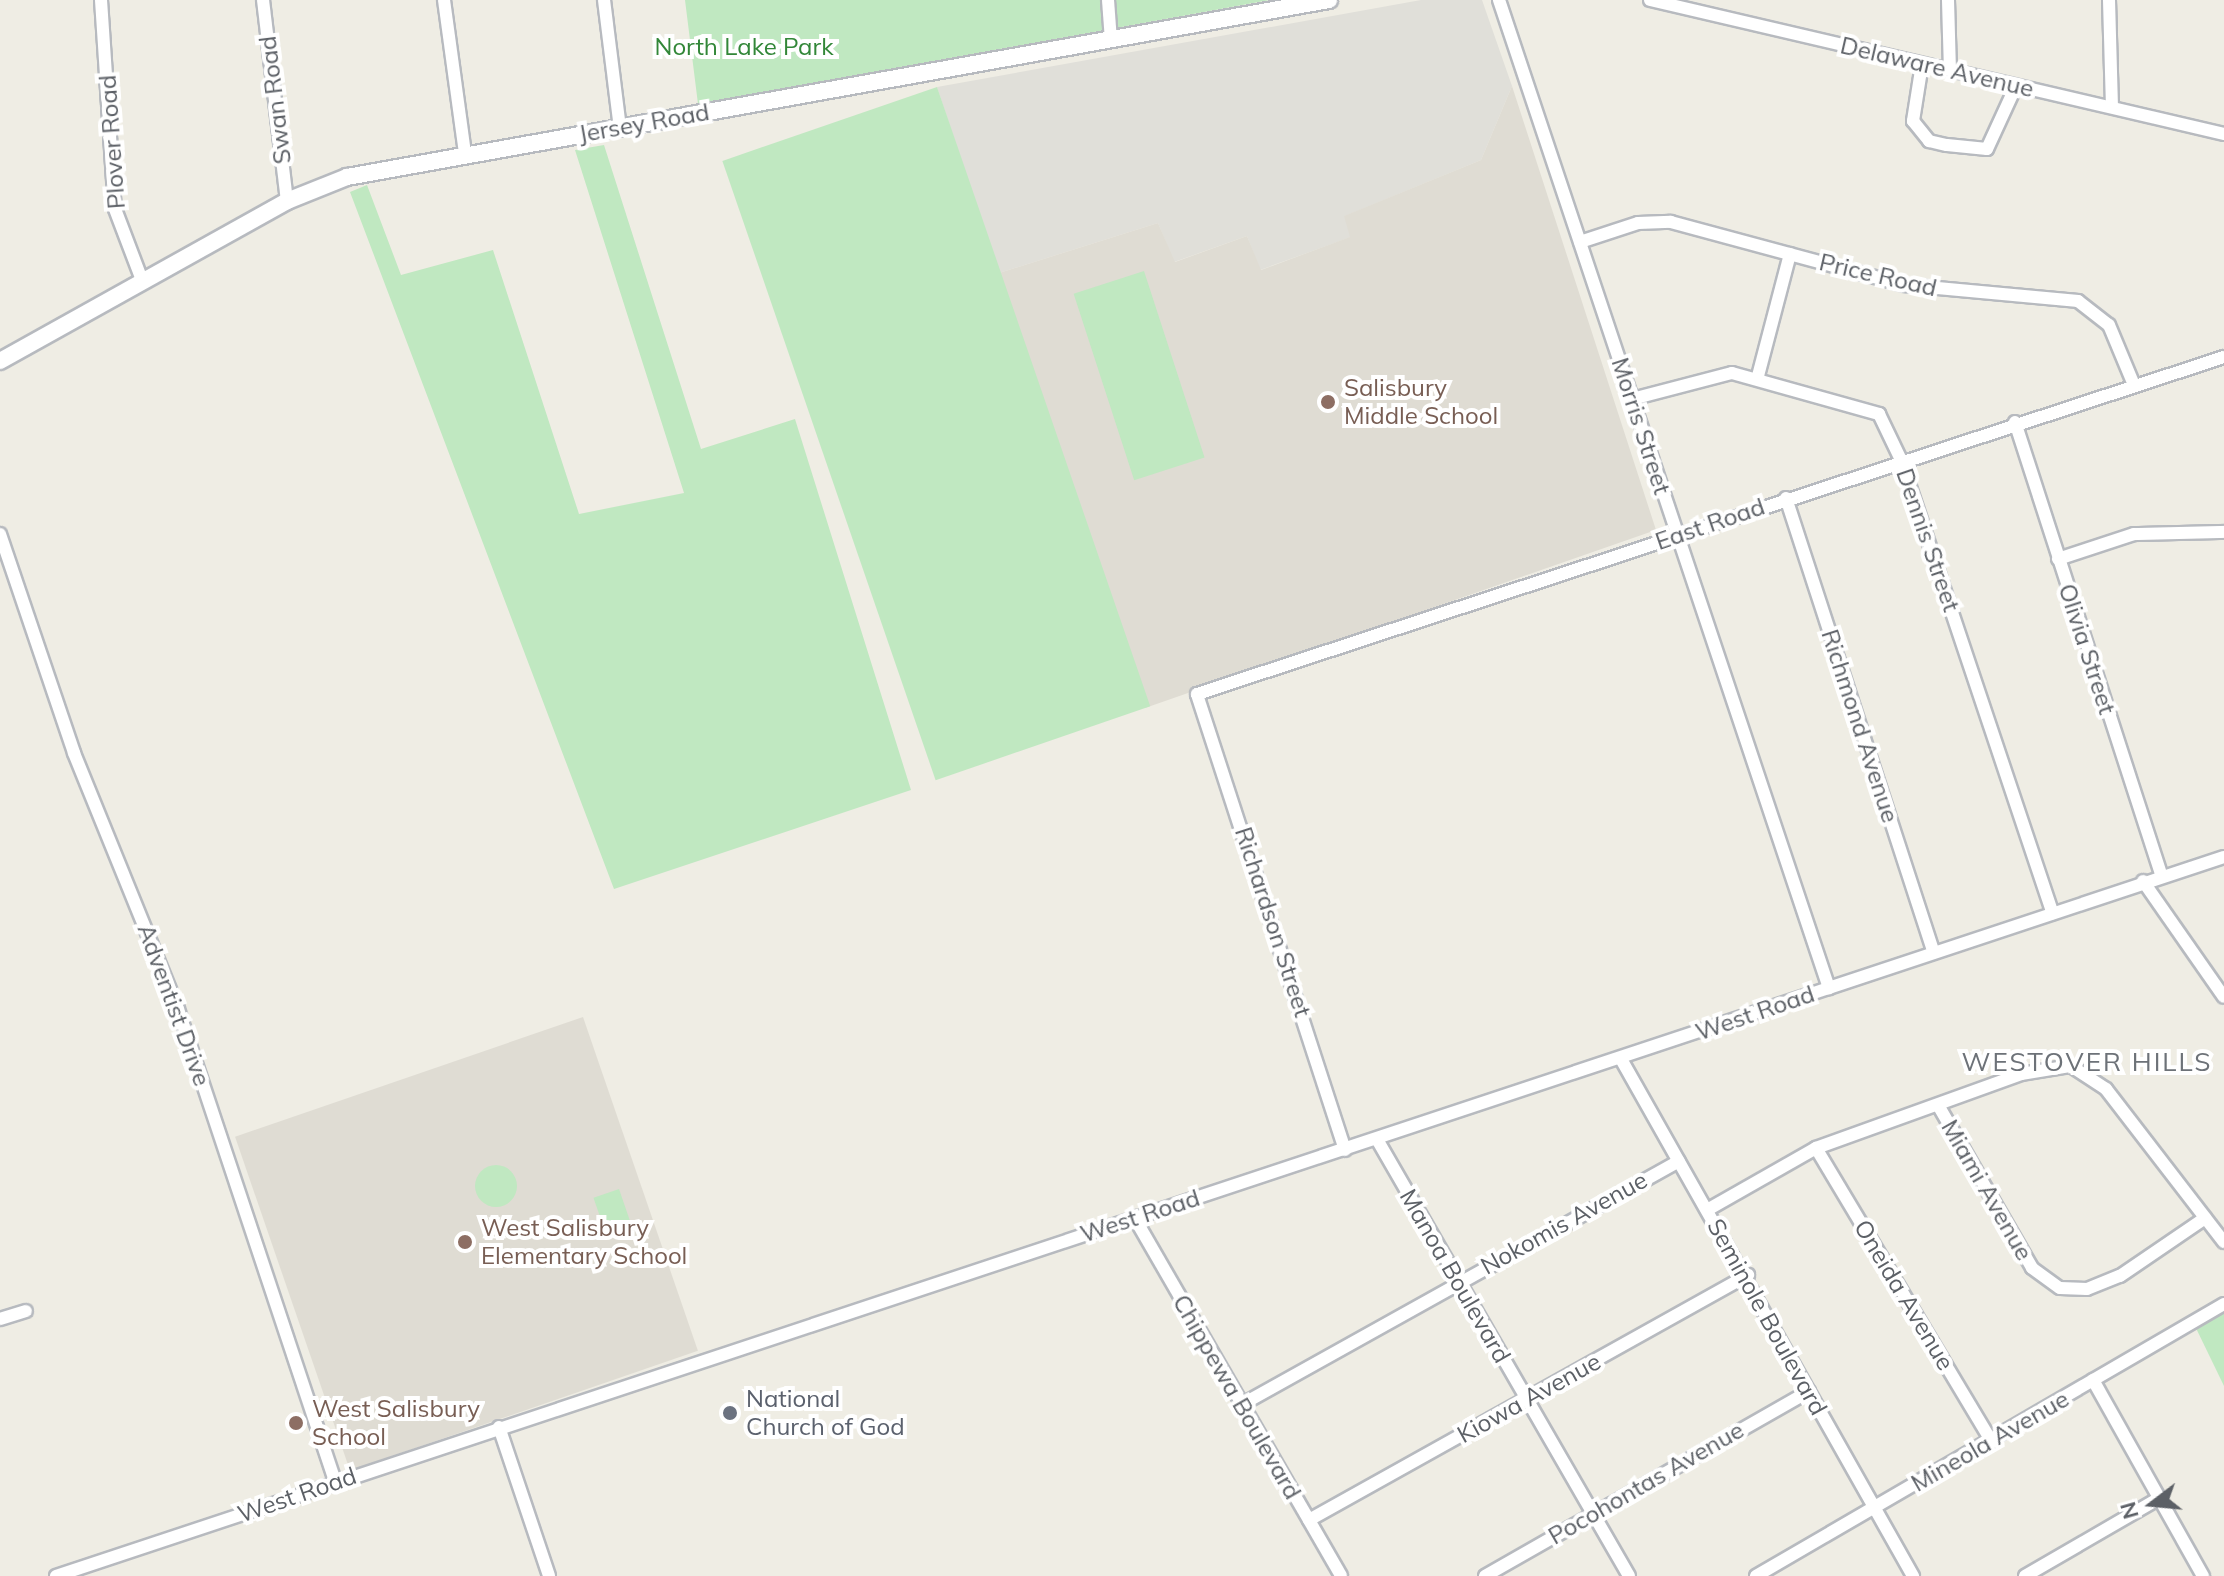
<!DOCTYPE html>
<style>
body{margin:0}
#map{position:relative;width:2224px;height:1576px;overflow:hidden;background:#efede4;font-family:Mulish,sans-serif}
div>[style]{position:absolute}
.industrial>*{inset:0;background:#e0dfd9}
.education>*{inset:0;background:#dfdcd3;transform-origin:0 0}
.green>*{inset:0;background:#c0e8c1;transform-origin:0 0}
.round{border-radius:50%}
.roads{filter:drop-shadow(2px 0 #b7babf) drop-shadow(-2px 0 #b7babf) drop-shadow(0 2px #b7babf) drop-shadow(0 -2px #b7babf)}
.street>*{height:12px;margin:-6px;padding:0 6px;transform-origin:6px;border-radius:6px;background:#fff}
.secondary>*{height:16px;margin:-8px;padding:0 8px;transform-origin:8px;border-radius:8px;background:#fff}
.dots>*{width:22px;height:22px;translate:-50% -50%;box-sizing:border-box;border:4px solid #fff;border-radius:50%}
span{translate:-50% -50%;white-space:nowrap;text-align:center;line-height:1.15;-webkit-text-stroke:8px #fff;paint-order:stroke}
.park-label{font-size:24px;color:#328738}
.street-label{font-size:24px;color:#5c6066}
.education-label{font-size:24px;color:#785e54}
.left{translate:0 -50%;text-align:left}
.worship-label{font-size:24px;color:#5b616d}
.neighbourhood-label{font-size:26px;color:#6d7278;letter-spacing:2px}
.north{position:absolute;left:2112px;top:1464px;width:80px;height:80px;-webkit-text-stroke:6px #fff;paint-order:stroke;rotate:254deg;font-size:22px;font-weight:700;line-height:32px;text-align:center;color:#5c6066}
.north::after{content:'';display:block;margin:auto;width:28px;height:36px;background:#5c6066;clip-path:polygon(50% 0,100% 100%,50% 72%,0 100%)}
</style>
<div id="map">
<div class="industrial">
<i style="clip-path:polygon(1421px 0,1482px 0,1512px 86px,1481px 160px,1345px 216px,1351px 237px,1260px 270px,1247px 236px,1174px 262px,1158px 223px,999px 273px,937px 87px)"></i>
</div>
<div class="education">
<i style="clip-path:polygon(1512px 86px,1656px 530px,1145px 708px,999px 273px,1158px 223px,1175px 262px,1247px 236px,1261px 270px,1350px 237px,1344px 216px,1481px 160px)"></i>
<i style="left:583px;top:1017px;width:353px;height:368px;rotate:71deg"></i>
</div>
<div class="green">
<i style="clip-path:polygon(685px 0,1270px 0,698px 104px)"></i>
<i style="left:937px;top:87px;width:655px;height:227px;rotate:71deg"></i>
<i style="clip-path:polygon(604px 145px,701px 449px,795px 419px,911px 790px,614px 889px,350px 192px,367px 185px,401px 275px,493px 250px,579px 514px,684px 493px,575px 150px)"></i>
<i style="left:1144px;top:271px;width:196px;height:74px;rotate:72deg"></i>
<i class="round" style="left:475px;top:1165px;width:42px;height:42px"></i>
<i style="left:619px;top:1189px;width:40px;height:27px;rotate:71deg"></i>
<i style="clip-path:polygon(2224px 1306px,2224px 1386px,2193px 1322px)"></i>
</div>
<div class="roads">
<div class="street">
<i style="left:101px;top:0;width:209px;rotate:86.2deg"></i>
<i style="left:115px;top:209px;width:76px;rotate:69.2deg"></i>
<i style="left:263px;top:0;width:202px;rotate:83.2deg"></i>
<i style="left:444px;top:0;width:154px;rotate:82.2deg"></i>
<i style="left:604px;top:0;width:130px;rotate:82.9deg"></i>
<i style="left:1108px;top:0;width:41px;rotate:85.8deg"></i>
<i style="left:1499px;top:0;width:1042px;rotate:71.53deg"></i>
<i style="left:1650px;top:0;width:589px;rotate:13.14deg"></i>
<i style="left:1948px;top:0;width:70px;rotate:88.4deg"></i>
<i style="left:2109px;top:0;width:106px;rotate:88.4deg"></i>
<i style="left:1922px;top:64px;width:58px;rotate:99deg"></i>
<i style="left:1913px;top:121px;width:26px;rotate:51deg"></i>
<i style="left:1929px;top:141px;width:18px;rotate:13deg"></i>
<i style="left:1947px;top:145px;width:40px;rotate:5.7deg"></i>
<i style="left:1987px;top:149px;width:69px;rotate:-65.3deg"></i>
<i style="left:1580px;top:242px;width:61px;rotate:-18.1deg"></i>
<i style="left:1638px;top:223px;width:33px;rotate:-2deg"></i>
<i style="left:1671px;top:222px;width:242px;rotate:15.1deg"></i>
<i style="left:1905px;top:285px;width:174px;rotate:5.3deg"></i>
<i style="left:2078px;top:301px;width:39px;rotate:38deg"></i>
<i style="left:2109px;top:325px;width:65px;rotate:67.4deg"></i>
<i style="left:1758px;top:376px;width:126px;rotate:-75.3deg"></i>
<i style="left:1632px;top:399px;width:103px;rotate:-14.6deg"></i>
<i style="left:1732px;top:373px;width:153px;rotate:15.6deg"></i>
<i style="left:1879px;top:414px;width:51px;rotate:64.4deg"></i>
<i style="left:1901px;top:460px;width:478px;rotate:71.5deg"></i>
<i style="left:2015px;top:422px;width:476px;rotate:72.1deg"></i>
<i style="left:1786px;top:498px;width:478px;rotate:72deg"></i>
<i style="left:0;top:534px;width:231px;rotate:71.3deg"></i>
<i style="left:74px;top:753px;width:276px;rotate:67.9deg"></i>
<i style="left:178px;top:1009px;width:497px;rotate:71.6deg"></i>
<i style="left:2058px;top:559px;width:80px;rotate:-18.2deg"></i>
<i style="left:2134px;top:534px;width:90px;rotate:-1.3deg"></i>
<i style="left:2143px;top:881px;width:141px;rotate:55.1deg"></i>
<i style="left:1621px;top:1059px;width:594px;rotate:60.54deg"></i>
<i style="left:1938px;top:1105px;width:188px;rotate:60deg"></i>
<i style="left:2032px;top:1268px;width:34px;rotate:36deg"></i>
<i style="left:2060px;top:1288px;width:27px;rotate:2deg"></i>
<i style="left:2087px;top:1289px;width:35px;rotate:-22deg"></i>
<i style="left:2120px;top:1276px;width:103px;rotate:-34.3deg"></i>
<i style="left:1378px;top:1141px;width:502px;rotate:60.01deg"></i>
<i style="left:1816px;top:1148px;width:343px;rotate:59.1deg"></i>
<i style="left:1345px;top:1150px;width:479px;rotate:-108deg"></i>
<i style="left:1197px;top:694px;width:1081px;rotate:-18.17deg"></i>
<i style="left:1707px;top:1210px;width:125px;rotate:-29.6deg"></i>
<i style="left:1816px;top:1148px;width:218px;rotate:-19.8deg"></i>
<i style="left:2021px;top:1074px;width:51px;rotate:-9.1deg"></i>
<i style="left:2071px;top:1066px;width:42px;rotate:33.3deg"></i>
<i style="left:2106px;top:1089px;width:193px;rotate:52.4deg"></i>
<i style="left:1134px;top:1217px;width:414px;rotate:60deg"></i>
<i style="left:0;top:1319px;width:27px;rotate:-17deg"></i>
<i style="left:2093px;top:1380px;width:225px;rotate:60.7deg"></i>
<i style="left:1241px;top:1405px;width:501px;rotate:-29.12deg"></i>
<i style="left:499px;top:1427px;width:157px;rotate:71.4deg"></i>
<i style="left:1309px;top:1520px;width:503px;rotate:-29.17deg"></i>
<i style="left:56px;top:1576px;width:2284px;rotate:-18.35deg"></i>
<i style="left:1485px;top:1576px;width:373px;rotate:-29.7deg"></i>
<i style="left:1756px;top:1576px;width:541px;rotate:-30.17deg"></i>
<i style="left:2025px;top:1576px;width:154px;rotate:-30.1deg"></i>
</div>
<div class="secondary">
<i style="left:0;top:361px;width:329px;rotate:-29.1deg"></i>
<i style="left:287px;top:201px;width:65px;rotate:-21.8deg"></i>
<i style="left:347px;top:177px;width:998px;rotate:-10.22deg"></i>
</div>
</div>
<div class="dots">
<i style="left:1328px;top:402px;background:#8d6e63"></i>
<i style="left:465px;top:1242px;background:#8d6e63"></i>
<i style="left:730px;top:1413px;background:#6b7280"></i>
<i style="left:296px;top:1423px;background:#8d6e63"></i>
</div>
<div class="park-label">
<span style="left:744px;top:47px">North Lake Park</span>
</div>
<div class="street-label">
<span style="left:1937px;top:67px;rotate:13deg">Delaware Avenue</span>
<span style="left:275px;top:100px;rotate:-97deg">Swan Road</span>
<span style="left:644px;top:123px;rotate:-10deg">Jersey Road</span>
<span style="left:112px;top:142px;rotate:-94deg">Plover Road</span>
<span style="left:1878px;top:275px;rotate:13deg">Price Road</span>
<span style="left:1641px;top:426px;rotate:72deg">Morris Street</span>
<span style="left:1710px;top:524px;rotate:-19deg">East Road</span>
<span style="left:1928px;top:540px;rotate:71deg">Dennis Street</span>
<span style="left:2087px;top:649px;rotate:72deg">Olivia Street</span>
<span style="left:1860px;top:726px;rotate:72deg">Richmond Avenue</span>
<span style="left:1273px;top:922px;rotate:72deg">Richardson Street</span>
<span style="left:174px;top:1005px;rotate:70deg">Adventist Drive</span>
<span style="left:1755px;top:1013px;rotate:-19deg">West Road</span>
<span style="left:1987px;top:1190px;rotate:60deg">Miami Avenue</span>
<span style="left:1140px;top:1216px;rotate:-18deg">West Road</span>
<span style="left:1564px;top:1223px;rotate:-29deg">Nokomis Avenue</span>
<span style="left:1455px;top:1276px;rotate:60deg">Manoa Boulevard</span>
<span style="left:1904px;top:1295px;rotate:59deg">Oneida Avenue</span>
<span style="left:1767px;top:1317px;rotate:61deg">Seminole Boulevard</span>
<span style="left:1237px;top:1397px;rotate:60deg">Chippewa Boulevard</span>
<span style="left:1529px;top:1398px;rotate:-29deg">Kiowa Avenue</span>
<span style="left:1990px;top:1441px;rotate:-30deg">Mineola Avenue</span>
<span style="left:1646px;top:1483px;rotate:-30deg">Pocohontas Avenue</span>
<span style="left:297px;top:1495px;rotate:-19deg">West Road</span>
</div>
<div class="education-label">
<span class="left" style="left:1344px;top:402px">Salisbury<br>Middle School</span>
<span class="left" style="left:481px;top:1242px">West Salisbury<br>Elementary School</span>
<span class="left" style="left:312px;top:1423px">West Salisbury<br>School</span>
</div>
<div class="worship-label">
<span class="left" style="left:746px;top:1413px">National<br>Church of God</span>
</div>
<div class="neighbourhood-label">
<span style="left:2087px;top:1062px">WESTOVER HILLS</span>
</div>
<div class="north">N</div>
</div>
